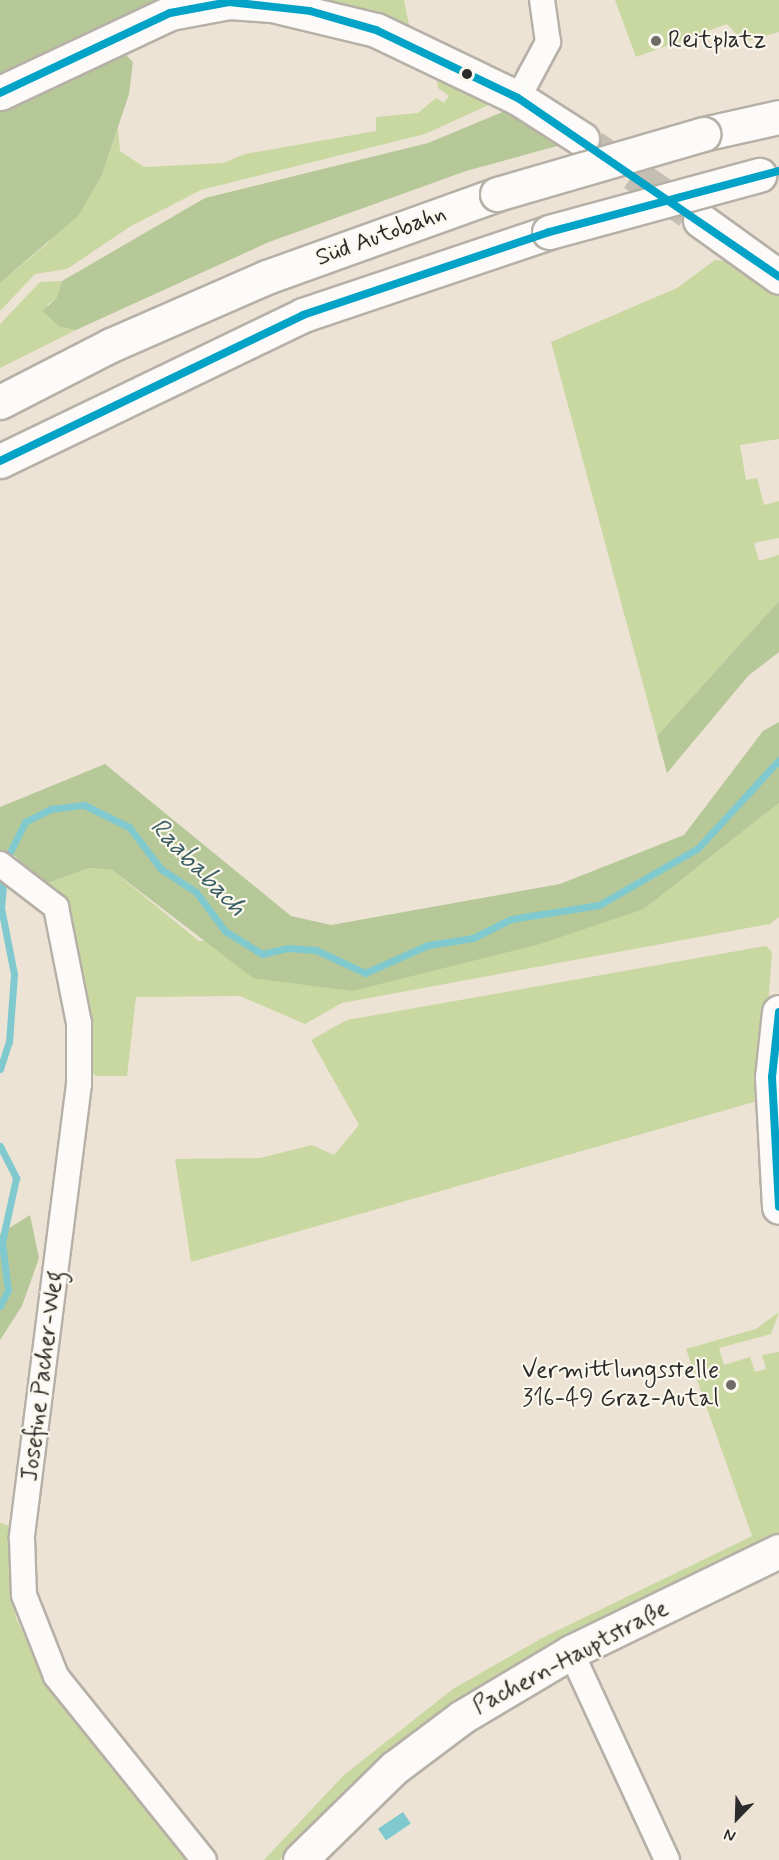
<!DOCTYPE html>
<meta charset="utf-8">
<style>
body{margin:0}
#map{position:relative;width:779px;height:1860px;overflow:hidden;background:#ece3d5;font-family:Mynerve,sans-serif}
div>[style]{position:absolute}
.green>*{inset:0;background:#c9d7a1}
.forest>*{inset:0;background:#b6c898}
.water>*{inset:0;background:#80c9ce;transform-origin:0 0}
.stream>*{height:7px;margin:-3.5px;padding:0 3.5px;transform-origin:3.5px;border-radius:3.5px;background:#80c9ce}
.secondary-tunnel>*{height:33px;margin-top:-16.5px;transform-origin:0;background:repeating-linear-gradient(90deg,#c5beb3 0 33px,transparent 0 49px)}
.roads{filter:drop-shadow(2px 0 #b6b0a7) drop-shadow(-2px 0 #b6b0a7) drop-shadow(0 2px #b6b0a7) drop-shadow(0 -2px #b6b0a7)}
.street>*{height:24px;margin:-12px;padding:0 12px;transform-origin:12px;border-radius:12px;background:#fcfbf9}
.secondary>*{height:33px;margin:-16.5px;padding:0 16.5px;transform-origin:16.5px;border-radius:16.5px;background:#fcfbf9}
.highway>*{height:33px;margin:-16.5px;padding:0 16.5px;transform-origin:16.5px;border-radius:16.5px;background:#fcfbf9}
.bridges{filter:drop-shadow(2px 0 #b6b0a7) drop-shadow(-2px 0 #b6b0a7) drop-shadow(0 2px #b6b0a7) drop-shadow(0 -2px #b6b0a7)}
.highway-bridge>*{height:33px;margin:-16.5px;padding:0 16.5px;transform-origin:16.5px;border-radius:16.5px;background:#fcfbf9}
.bus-1>*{height:8px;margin:-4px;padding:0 4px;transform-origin:4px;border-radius:4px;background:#02a3c6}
.dots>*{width:16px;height:16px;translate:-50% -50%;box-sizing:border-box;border:3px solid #fbf7ec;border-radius:50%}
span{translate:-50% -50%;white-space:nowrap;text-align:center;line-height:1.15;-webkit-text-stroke:4.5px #fbf7ec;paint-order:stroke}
.poi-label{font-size:24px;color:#2b2b2b}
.left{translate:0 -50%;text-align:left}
.right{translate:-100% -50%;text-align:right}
.street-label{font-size:24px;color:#2b2b2b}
.water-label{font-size:26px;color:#395e63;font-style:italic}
.north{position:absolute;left:707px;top:1788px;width:60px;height:60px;-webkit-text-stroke:4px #fbf7ec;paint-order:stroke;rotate:203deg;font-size:16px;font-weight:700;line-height:24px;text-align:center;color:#2b2b2b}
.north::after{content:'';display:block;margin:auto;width:21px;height:27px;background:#2b2b2b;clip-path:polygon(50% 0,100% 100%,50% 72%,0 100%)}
</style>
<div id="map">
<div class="green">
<i style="clip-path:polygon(321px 0,404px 0,410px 30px)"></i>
<i style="clip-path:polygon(615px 0,779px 0,779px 32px,744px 42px,727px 24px,636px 57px)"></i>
<i style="clip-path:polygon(436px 73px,493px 103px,425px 134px,201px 190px,131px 226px,67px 269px,35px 274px,0 311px,0 283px,48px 243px,102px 175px,118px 128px,120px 151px,144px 167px,223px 163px,245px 154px,376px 131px,376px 117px,418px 113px,436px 98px,444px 103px,449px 96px,438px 88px)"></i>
<i style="clip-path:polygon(715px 260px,733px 262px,779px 293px,779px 439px,740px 445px,746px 480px,757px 478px,764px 505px,779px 501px,779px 538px,754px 543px,759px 561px,779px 555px,779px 601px,657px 736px,551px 342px,677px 288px)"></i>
<i style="clip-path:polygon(62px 281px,56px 299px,47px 305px,60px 327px,76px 330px,0 368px,0 324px,40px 282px)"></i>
<i style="clip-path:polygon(779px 803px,779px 917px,770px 924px,342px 1003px,305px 1024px,240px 996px,136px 997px,127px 1076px,96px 1076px,87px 1067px,45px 884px,89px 868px,112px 870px,199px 941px,644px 909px)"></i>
<i style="clip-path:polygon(766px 946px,772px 952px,761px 1100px,191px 1262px,175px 1159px,260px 1158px,312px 1145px,334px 1155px,359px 1125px,311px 1040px,347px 1020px)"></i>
<i style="clip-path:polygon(779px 1312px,771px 1334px,719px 1348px,724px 1365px,750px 1357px,755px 1372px,766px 1369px,762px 1355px,779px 1352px,779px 1536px,460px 1700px,352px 1784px,280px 1860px,264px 1860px,344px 1775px,453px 1689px,542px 1638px,752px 1536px,686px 1349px,756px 1329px)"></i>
<i style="clip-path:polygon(0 1523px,13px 1527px,10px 1581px,16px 1618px,43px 1675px,187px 1860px,0 1860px)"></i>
</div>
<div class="forest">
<i style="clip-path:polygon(0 0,156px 0,119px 48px,133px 62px,129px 94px,102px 175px,78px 216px,0 283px)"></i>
<i style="clip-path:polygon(505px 111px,568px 143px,466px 171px,269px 242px,76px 330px,60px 327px,42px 311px,56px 299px,62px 281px,205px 198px,428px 143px)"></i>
<i style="clip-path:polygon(779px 601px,779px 652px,748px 676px,667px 773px,657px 736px)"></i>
<i style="clip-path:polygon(779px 722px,779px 803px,644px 909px,540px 944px,352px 991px,253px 978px,112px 870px,89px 868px,45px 884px,15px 856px,0 854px,0 807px,105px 764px,291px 916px,331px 925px,560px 884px,684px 835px,763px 731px)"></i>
<i style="clip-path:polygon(30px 1215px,39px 1258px,22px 1306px,0 1340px,0 1234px)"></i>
</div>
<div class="water">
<i style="left:403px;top:1812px;width:14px;height:30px;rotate:56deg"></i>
</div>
<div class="stream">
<i style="left:5px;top:862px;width:45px;rotate:-63.4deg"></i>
<i style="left:25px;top:822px;width:28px;rotate:-27deg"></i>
<i style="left:50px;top:809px;width:34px;rotate:-7deg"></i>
<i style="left:84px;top:805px;width:50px;rotate:26.1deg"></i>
<i style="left:129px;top:827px;width:53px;rotate:52.7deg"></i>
<i style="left:161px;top:869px;width:42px;rotate:33.3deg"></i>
<i style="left:196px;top:892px;width:49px;rotate:53.4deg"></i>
<i style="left:225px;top:931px;width:44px;rotate:31.9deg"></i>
<i style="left:262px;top:954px;width:27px;rotate:-13deg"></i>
<i style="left:288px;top:948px;width:28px;rotate:4deg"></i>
<i style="left:316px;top:950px;width:54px;rotate:25.1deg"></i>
<i style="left:365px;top:973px;width:69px;rotate:-24deg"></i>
<i style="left:428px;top:945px;width:46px;rotate:-8.8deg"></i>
<i style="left:473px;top:938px;width:42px;rotate:-26.6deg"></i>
<i style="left:511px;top:919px;width:89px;rotate:-9deg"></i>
<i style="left:599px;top:905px;width:114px;rotate:-29.9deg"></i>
<i style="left:698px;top:848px;width:120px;rotate:-47.4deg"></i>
<i style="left:0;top:1069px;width:28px;rotate:-72deg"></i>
<i style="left:9px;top:1042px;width:68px;rotate:-85.8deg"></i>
<i style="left:14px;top:974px;width:67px;rotate:-101.1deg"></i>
<i style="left:1px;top:908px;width:35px;rotate:-85deg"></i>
<i style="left:0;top:1146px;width:36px;rotate:63deg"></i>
<i style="left:16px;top:1178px;width:66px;rotate:102.3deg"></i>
<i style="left:2px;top:1242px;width:48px;rotate:82.9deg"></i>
<i style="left:8px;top:1290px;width:18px;rotate:117deg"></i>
</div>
<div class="secondary-tunnel">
<i style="left:593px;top:146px;width:116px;rotate:34.5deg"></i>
</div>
<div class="roads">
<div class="street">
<i style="left:518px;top:98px;width:64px;rotate:-61.8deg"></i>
<i style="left:548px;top:42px;width:42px;rotate:-98.1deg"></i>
<i style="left:0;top:864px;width:71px;rotate:37.5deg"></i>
<i style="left:56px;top:907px;width:118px;rotate:78.8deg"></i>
<i style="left:79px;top:1023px;width:61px;rotate:90deg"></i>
<i style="left:79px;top:1084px;width:458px;rotate:97.2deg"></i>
<i style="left:22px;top:1538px;width:57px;rotate:88deg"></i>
<i style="left:24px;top:1595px;width:87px;rotate:68.4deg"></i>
<i style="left:56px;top:1676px;width:236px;rotate:51.2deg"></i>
<i style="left:571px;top:1652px;width:229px;rotate:65.2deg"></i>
</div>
<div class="secondary">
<i style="left:0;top:93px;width:188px;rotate:-25.2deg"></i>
<i style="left:170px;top:13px;width:60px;rotate:-10.6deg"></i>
<i style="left:229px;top:2px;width:43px;rotate:4deg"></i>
<i style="left:272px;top:5px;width:107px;rotate:13.5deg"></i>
<i style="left:376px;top:30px;width:157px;rotate:25.6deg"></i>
<i style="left:518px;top:98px;width:76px;rotate:32.6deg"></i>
<i style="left:700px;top:220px;width:97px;rotate:35.8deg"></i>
<i style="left:779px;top:1012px;width:65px;rotate:96.1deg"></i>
<i style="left:772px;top:1077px;width:130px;rotate:86.9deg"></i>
<i style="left:300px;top:1860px;width:132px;rotate:-44.4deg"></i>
<i style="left:394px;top:1768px;width:85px;rotate:-36.9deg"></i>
<i style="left:462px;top:1717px;width:127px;rotate:-30.8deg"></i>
<i style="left:571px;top:1652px;width:231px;rotate:-25.9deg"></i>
</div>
<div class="highway">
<i style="left:703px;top:134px;width:78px;rotate:-12.6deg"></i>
<i style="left:0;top:402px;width:125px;rotate:-27.2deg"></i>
<i style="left:111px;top:345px;width:170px;rotate:-23.6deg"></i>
<i style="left:267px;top:277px;width:245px;rotate:-19.8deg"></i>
<i style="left:0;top:461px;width:336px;rotate:-25.7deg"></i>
<i style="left:303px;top:315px;width:260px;rotate:-18.6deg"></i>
</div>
</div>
<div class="bridges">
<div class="highway-bridge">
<i style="left:497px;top:194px;width:215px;rotate:-16.2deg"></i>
<i style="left:549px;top:232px;width:218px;rotate:-15.2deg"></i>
</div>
</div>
<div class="bus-1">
<i style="left:0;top:93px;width:188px;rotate:-25.2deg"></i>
<i style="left:170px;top:13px;width:60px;rotate:-10.6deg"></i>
<i style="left:229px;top:2px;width:81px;rotate:6.3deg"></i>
<i style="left:310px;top:11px;width:69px;rotate:16.1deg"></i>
<i style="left:376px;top:30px;width:157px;rotate:25.6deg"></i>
<i style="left:518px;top:98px;width:316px;rotate:34.4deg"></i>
<i style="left:0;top:461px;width:336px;rotate:-25.7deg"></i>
<i style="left:303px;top:315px;width:260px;rotate:-18.6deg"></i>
<i style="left:549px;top:232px;width:238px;rotate:-14.9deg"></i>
<i style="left:779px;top:1012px;width:65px;rotate:96.1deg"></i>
<i style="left:772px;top:1077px;width:130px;rotate:86.9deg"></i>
</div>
<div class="dots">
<i style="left:656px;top:41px;background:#6f6b66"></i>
<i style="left:467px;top:74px;background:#2b2b2b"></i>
<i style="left:731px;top:1385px;background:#6f6b66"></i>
</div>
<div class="poi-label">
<span class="left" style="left:668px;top:41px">Reitplatz</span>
<span class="right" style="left:719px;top:1385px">Vermittlungsstelle<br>316-49 Graz-Autal</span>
</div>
<div class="street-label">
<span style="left:381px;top:236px;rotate:-20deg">Süd Autobahn</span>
<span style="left:43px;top:1376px;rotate:-83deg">Josefine Pacher-Weg</span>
<span style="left:571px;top:1658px;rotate:-28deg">Pachern-Hauptstraße</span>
</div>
<div class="water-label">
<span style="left:197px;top:868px;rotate:46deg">Raababach</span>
</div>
<div class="north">N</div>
</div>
